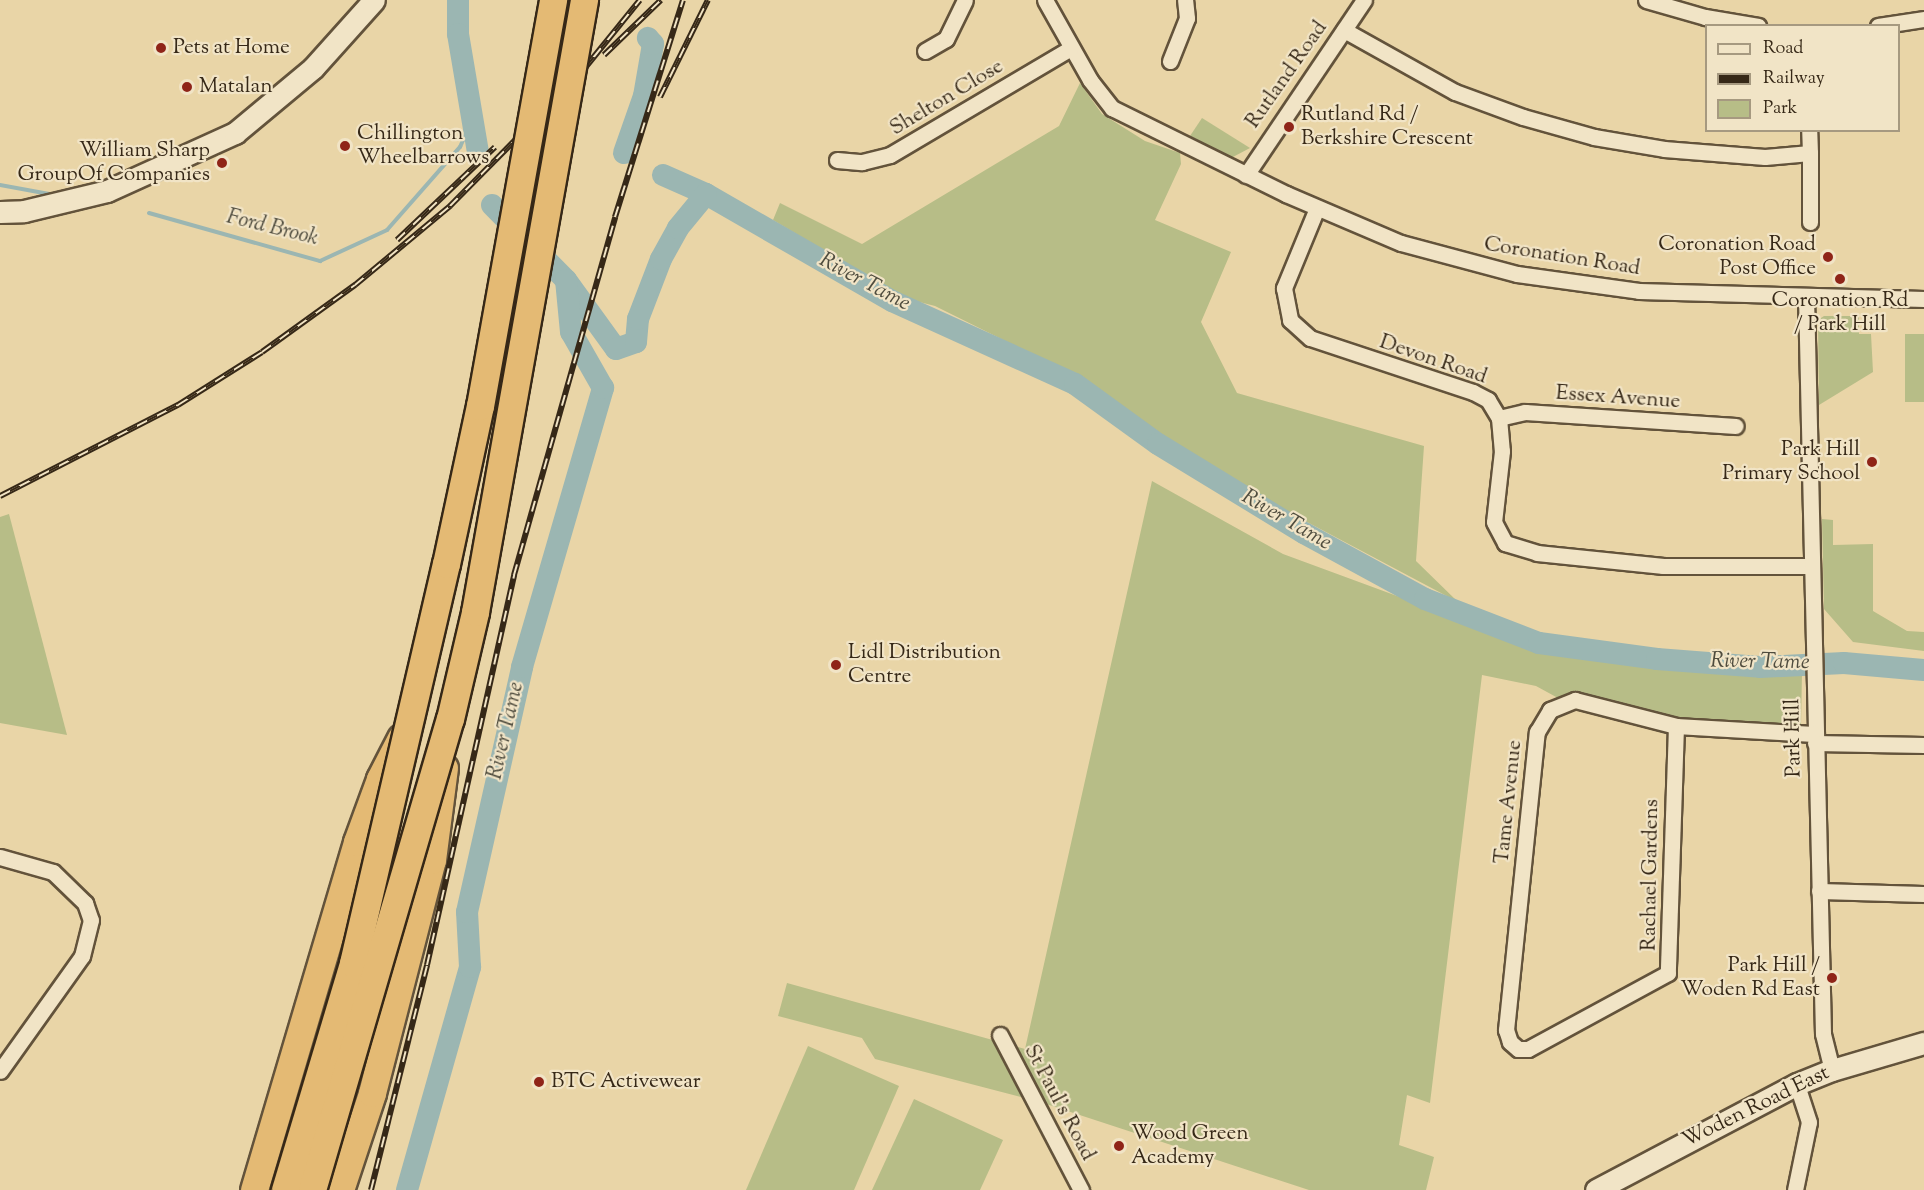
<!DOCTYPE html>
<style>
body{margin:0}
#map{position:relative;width:1924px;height:1190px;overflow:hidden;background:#e9d5a7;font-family:"Sorts Mill Goudy",serif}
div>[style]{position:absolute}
.green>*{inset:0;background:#b7bd87;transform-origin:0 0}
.stream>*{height:4px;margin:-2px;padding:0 2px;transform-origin:2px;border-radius:2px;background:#9bb6b2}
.river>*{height:22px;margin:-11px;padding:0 11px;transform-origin:11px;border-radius:11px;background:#9bb6b2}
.roads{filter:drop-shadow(2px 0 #63533b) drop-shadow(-2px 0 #63533b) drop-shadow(0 2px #63533b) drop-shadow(0 -2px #63533b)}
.street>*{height:15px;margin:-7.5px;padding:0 7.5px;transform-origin:7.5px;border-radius:7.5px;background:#f1e4c6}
.secondary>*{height:21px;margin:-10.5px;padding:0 10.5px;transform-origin:10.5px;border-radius:10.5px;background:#f1e4c6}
.highway>*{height:27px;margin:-13.5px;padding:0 13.5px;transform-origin:13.5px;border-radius:13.5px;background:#e4ba74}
.rail>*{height:6px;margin-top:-3px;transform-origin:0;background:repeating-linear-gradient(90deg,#f1e4c6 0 11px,#362817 0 22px);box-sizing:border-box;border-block:2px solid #362817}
.bridges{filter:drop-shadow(2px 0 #362817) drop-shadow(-2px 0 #362817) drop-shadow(0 2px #362817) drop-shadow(0 -2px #362817)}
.highway-bridge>*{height:27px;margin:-13.5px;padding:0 13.5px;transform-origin:13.5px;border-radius:13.5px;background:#e4ba74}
.dots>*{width:16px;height:16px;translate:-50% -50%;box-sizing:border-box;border:3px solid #f1e4c6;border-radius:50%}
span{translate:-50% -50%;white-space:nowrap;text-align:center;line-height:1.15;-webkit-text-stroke:4.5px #f1e4c6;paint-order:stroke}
.poi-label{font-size:21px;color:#362817}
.left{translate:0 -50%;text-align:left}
.right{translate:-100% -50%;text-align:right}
.street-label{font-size:21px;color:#362817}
.water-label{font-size:22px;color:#4f4c3e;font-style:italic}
.legend{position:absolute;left:1705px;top:24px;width:195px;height:108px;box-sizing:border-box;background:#f1e4c6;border:2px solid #a69980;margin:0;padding:8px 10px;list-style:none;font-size:18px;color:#362817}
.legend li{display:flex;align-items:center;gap:12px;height:30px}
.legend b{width:30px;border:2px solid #a69980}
</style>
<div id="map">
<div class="green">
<i style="clip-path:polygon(1080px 83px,1102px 114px,1145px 141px,1180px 153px,1181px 164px,1155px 220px,1231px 252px,1201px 322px,1237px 393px,1424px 446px,1416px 561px,1458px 602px,1243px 488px,1064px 370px,935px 306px,904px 298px,773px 220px,780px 203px,862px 244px,1059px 126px)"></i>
<i style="clip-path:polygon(1202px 118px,1250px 148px,1231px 158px,1190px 136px)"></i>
<i style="clip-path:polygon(1824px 316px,1859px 316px,1859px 334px,1871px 334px,1873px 372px,1819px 405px,1818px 320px)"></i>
<i style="left:1905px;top:334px;width:19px;height:68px"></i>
<i style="clip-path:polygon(1152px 481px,1283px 554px,1511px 638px,1620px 660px,1772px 674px,1802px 672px,1801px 726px,1672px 717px,1572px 695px,1558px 698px,1536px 686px,1482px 675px,1430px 1103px,1407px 1095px,1399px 1145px,1434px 1157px,1426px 1190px,1309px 1190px,1040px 1102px,875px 1059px,862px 1038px,778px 1016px,787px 983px,1025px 1049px)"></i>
<i style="clip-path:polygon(9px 514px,67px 735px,0 723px,0 517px)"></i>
<i style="clip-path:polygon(1822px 519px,1833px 520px,1833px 545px,1873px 544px,1873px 611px,1907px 631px,1924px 632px,1924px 651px,1853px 642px,1824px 609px)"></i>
<i style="clip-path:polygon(808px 1046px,899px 1086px,854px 1190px,746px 1190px)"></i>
<i style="clip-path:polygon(914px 1099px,1003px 1140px,980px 1190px,872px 1190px)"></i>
</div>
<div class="stream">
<i style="left:0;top:185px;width:50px;rotate:10.4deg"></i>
<i style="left:149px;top:213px;width:178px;rotate:15.7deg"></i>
<i style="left:320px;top:261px;width:74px;rotate:-24.8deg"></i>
<i style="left:387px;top:230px;width:111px;rotate:-48.7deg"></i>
<i style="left:460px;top:147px;width:30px;rotate:-66deg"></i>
</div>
<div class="river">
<i style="left:458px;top:0;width:34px;rotate:90deg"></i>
<i style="left:458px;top:34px;width:120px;rotate:80.4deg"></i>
<i style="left:624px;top:153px;width:60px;rotate:-70.7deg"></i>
<i style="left:644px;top:96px;width:53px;rotate:-80.2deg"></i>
<i style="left:653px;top:44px;width:8px;rotate:-130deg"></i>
<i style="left:663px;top:175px;width:47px;rotate:23.8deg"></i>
<i style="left:706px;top:194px;width:215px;rotate:29.9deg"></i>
<i style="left:892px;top:301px;width:201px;rotate:24.4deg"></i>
<i style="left:1075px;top:384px;width:102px;rotate:35.9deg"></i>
<i style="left:1158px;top:444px;width:171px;rotate:31.4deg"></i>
<i style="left:1304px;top:533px;width:138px;rotate:28.6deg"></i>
<i style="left:1425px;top:599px;width:122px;rotate:21.1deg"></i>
<i style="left:1539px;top:643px;width:119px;rotate:7.7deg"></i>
<i style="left:1657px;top:659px;width:103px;rotate:4.4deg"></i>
<i style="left:1760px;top:667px;width:84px;rotate:-2.7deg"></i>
<i style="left:1844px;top:663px;width:80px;rotate:5deg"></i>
<i style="left:492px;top:205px;width:105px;rotate:45.4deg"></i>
<i style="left:566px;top:280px;width:85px;rotate:54.1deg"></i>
<i style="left:616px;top:349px;width:21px;rotate:-19deg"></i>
<i style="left:636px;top:342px;width:23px;rotate:-85deg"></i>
<i style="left:638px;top:319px;width:64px;rotate:-69deg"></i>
<i style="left:661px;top:259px;width:35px;rotate:-61deg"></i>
<i style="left:678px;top:228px;width:44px;rotate:-50.5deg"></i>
<i style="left:407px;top:1190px;width:232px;rotate:-74.2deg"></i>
<i style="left:470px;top:967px;width:55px;rotate:-93.1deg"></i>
<i style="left:467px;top:912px;width:251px;rotate:-77.3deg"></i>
<i style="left:522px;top:667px;width:291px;rotate:-73.8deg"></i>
<i style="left:603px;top:388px;width:64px;rotate:-119.7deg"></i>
<i style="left:571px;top:332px;width:52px;rotate:-95.5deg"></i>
</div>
<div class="roads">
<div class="street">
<i style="left:1045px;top:0;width:92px;rotate:60.6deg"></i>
<i style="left:1090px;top:80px;width:36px;rotate:52deg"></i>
<i style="left:1112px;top:108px;width:194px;rotate:26.3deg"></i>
<i style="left:1286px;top:194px;width:125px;rotate:23.1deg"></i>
<i style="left:1401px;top:243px;width:120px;rotate:15deg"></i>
<i style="left:1517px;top:274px;width:123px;rotate:7.9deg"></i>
<i style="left:1639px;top:291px;width:285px;rotate:1.6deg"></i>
<i style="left:1646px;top:0;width:61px;rotate:16.1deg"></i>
<i style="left:1705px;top:17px;width:54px;rotate:9.6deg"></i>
<i style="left:1878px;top:26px;width:47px;rotate:-8.7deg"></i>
<i style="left:1344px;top:30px;width:127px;rotate:29.2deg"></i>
<i style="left:1455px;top:92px;width:72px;rotate:20.2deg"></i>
<i style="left:1523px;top:117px;width:74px;rotate:15.7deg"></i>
<i style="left:1594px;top:137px;width:71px;rotate:9.7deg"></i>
<i style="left:1664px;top:149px;width:101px;rotate:4.5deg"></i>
<i style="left:1765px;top:157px;width:45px;rotate:-5.1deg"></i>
<i style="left:1810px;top:153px;width:23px;rotate:-92deg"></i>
<i style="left:925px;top:51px;width:24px;rotate:-30deg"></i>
<i style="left:946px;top:39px;width:43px;rotate:-64deg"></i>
<i style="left:1170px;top:61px;width:46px;rotate:-68.4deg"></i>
<i style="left:1187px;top:18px;width:18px;rotate:-96deg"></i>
<i style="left:1810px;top:153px;width:69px;rotate:90deg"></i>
<i style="left:837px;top:160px;width:25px;rotate:5deg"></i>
<i style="left:862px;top:162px;width:29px;rotate:-14deg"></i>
<i style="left:890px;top:155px;width:210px;rotate:-30.6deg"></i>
<i style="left:1246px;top:175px;width:211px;rotate:-56deg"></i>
<i style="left:1317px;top:208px;width:87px;rotate:112.4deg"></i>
<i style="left:1284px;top:288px;width:33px;rotate:79deg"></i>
<i style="left:1290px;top:320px;width:27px;rotate:42deg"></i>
<i style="left:1310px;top:338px;width:172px;rotate:18.3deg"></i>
<i style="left:1473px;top:392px;width:17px;rotate:28deg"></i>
<i style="left:1488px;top:400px;width:21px;rotate:59deg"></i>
<i style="left:1499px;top:418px;width:33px;rotate:85deg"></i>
<i style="left:1502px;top:451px;width:71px;rotate:96.4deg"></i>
<i style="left:1494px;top:522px;width:24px;rotate:62deg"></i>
<i style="left:1505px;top:543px;width:34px;rotate:17deg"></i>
<i style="left:1537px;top:553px;width:127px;rotate:5.9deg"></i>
<i style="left:1663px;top:566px;width:148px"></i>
<i style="left:1806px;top:296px;width:738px;rotate:88.68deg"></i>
<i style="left:1823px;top:1034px;width:37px;rotate:76deg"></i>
<i style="left:1499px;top:418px;width:27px;rotate:-13deg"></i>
<i style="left:1525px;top:412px;width:211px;rotate:3.8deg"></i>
<i style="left:1676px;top:726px;width:247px;rotate:91.9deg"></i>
<i style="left:1668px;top:973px;width:159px;rotate:151.5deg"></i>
<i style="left:1528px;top:1049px;width:10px;rotate:180deg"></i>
<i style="left:1518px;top:1049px;width:11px;rotate:-139deg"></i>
<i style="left:1510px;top:1042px;width:13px;rotate:-108deg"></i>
<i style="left:1506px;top:1030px;width:300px;rotate:-84.1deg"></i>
<i style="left:1537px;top:732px;width:26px;rotate:-59deg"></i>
<i style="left:1550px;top:710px;width:27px;rotate:-22deg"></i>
<i style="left:1575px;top:700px;width:104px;rotate:14.4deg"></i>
<i style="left:1676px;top:726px;width:138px;rotate:3.3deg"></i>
<i style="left:1815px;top:743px;width:109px;rotate:1.1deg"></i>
<i style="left:0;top:857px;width:55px;rotate:15.8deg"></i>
<i style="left:53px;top:872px;width:45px;rotate:44.1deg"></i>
<i style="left:85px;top:903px;width:18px;rotate:71deg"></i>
<i style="left:91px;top:920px;width:37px;rotate:104deg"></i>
<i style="left:82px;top:956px;width:141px;rotate:125.5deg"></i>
<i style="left:1819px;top:891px;width:105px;rotate:1.6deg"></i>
<i style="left:1000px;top:1035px;width:175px;rotate:62.4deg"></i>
<i style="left:1795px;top:1190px;width:69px;rotate:-78.4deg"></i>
<i style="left:1809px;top:1122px;width:40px;rotate:-108deg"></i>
</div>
<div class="secondary">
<i style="left:0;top:212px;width:24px;rotate:-2deg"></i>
<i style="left:24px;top:211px;width:85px;rotate:-13.5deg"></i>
<i style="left:107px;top:191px;width:141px;rotate:-24.4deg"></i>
<i style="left:235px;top:133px;width:102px;rotate:-39.8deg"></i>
<i style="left:313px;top:68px;width:91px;rotate:-48.1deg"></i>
<i style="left:1596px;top:1190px;width:227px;rotate:-27.8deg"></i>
<i style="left:1797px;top:1084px;width:38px;rotate:-22deg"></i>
<i style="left:1832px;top:1070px;width:96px;rotate:-16.4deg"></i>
</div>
<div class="highway">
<i style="left:254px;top:1190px;width:363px;rotate:-73.5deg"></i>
<i style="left:357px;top:842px;width:67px;rotate:-69.9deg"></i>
<i style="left:380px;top:779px;width:46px;rotate:-62.9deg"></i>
<i style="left:340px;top:1190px;width:102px;rotate:-71.7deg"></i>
<i style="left:372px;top:1093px;width:241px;rotate:-75.6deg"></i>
<i style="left:432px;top:860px;width:93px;rotate:-82.6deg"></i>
</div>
</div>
<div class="rail">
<i style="left:604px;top:55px;width:79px;rotate:-44deg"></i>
<i style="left:660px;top:97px;width:108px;rotate:-63.7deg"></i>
<i style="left:397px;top:240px;width:135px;rotate:-43.5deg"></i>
<i style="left:0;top:496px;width:200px;rotate:-27.1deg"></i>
<i style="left:178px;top:405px;width:99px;rotate:-32.2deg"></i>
<i style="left:262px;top:352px;width:115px;rotate:-35.8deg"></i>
<i style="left:355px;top:285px;width:124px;rotate:-39.7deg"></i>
<i style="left:450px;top:206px;width:185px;rotate:-45.4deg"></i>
<i style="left:580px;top:74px;width:95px;rotate:-51deg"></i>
<i style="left:371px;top:1190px;width:232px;rotate:-76deg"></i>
<i style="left:427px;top:965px;width:400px;rotate:-77.4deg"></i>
<i style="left:514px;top:575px;width:372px;rotate:-74.2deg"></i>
<i style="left:615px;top:217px;width:227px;rotate:-72.6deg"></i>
</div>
<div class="bridges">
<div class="highway-bridge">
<i style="left:285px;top:1190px;width:237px;rotate:-73.3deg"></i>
<i style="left:353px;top:963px;width:410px;rotate:-76.9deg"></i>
<i style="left:446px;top:564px;width:162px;rotate:-77.9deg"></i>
<i style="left:480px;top:406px;width:413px;rotate:-79.8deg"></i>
<i style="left:312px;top:1190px;width:491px;rotate:-73.7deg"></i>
<i style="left:450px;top:719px;width:110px;rotate:-76.8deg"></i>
<i style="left:475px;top:612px;width:622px;rotate:-79.9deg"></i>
</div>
</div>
<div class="dots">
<i style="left:161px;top:48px;background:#8f2418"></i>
<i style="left:187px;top:87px;background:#8f2418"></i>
<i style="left:1289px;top:127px;background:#8f2418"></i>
<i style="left:345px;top:146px;background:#8f2418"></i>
<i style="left:222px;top:163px;background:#8f2418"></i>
<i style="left:1828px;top:257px;background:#8f2418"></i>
<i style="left:1840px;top:279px;background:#8f2418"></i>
<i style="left:1872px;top:462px;background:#8f2418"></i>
<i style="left:836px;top:665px;background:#8f2418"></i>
<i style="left:1832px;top:978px;background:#8f2418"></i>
<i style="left:539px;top:1082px;background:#8f2418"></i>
<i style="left:1119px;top:1146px;background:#8f2418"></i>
</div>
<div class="poi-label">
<span class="left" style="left:173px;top:48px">Pets at Home</span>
<span class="left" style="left:199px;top:87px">Matalan</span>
<span class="left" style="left:1301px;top:127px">Rutland Rd /<br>Berkshire Crescent</span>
<span class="left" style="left:357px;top:146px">Chillington<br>Wheelbarrows</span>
<span class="right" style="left:210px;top:163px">William Sharp<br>GroupOf Companies</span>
<span class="right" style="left:1816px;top:257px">Coronation Road<br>Post Office</span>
<span style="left:1840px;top:313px">Coronation Rd<br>/ Park Hill</span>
<span class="right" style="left:1860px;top:462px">Park Hill<br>Primary School</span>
<span class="left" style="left:848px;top:665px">Lidl Distribution<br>Centre</span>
<span class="right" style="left:1820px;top:978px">Park Hill /<br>Woden Rd East</span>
<span class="left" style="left:551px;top:1082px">BTC Activewear</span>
<span class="left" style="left:1131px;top:1146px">Wood Green<br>Academy</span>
</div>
<div class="street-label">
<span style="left:1287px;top:75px;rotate:-55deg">Rutland Road</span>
<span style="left:947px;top:98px;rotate:-31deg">Shelton Close</span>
<span style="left:1562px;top:257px;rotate:9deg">Coronation Road</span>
<span style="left:1433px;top:360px;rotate:19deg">Devon Road</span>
<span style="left:1618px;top:398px;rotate:4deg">Essex Avenue</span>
<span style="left:1794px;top:738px;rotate:-91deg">Park Hill</span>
<span style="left:1509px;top:802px;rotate:-84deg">Tame Avenue</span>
<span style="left:1651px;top:875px;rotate:-89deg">Rachael Gardens</span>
<span style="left:1059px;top:1103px;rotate:62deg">St Paul's Road</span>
<span style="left:1756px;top:1107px;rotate:-26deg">Woden Road East</span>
</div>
<div class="water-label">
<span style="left:272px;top:229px;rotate:14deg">Ford Brook</span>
<span style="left:864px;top:283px;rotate:28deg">River Tame</span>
<span style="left:1286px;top:521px;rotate:30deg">River Tame</span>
<span style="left:1760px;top:663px;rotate:1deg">River Tame</span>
<span style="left:507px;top:731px;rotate:-77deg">River Tame</span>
</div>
<ul class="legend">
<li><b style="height:8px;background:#f1e4c6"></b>Road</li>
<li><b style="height:8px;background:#362817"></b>Railway</li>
<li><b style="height:16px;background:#b7bd87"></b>Park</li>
</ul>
</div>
